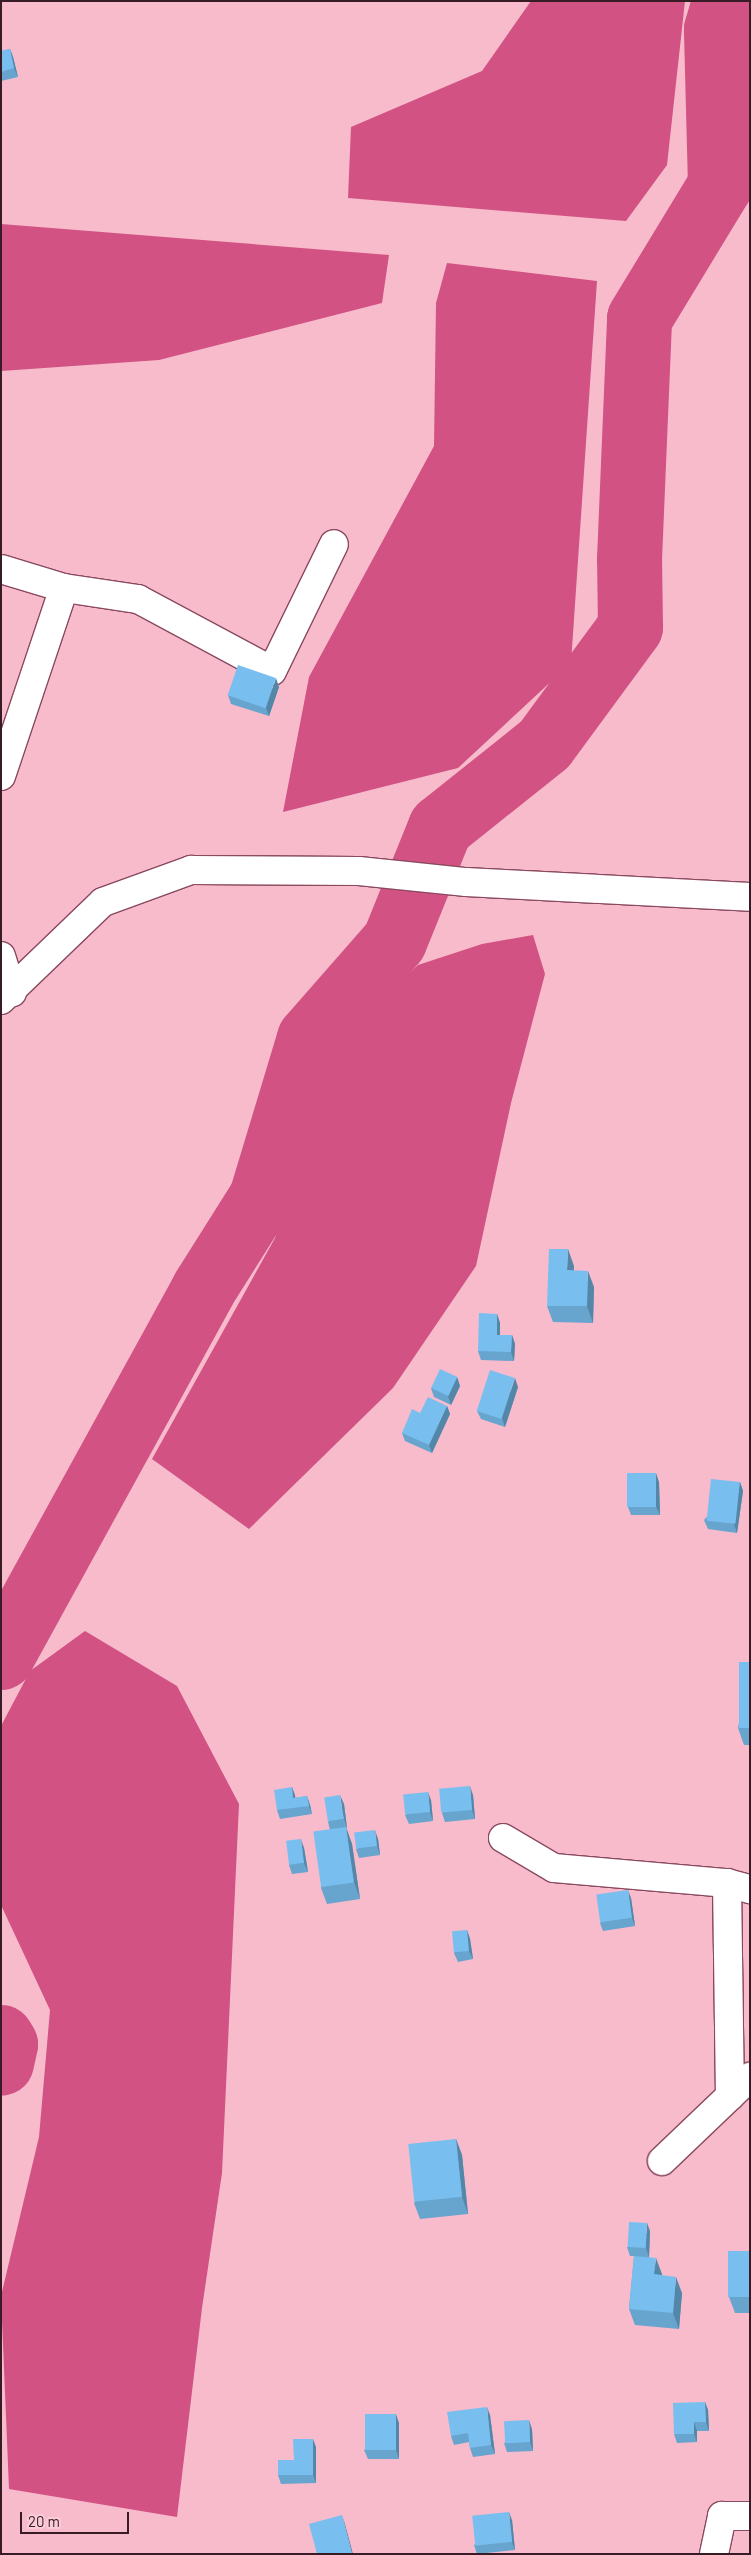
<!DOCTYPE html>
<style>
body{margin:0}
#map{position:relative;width:751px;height:2555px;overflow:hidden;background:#f7bbcc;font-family:Barlow,sans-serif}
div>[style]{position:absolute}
.water>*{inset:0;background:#d15283}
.river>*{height:65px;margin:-32.5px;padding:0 32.5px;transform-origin:32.5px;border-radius:32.5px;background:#d15283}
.roads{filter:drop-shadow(1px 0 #8a495f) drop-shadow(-1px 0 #8a495f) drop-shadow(0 1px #8a495f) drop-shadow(0 -1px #8a495f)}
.minor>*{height:28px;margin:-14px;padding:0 14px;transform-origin:14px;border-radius:14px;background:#fff}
.wall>*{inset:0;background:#67a4ce}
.shaded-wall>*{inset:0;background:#5486a7}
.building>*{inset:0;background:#78bfef;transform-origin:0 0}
span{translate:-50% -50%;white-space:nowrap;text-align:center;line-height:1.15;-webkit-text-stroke:5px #fbcdda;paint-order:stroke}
.frame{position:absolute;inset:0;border:2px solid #371b25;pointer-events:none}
.scale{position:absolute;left:20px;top:2512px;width:109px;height:22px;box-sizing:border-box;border:2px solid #371b25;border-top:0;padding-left:6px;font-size:15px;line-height:18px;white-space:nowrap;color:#371b25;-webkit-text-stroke:4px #fbcdda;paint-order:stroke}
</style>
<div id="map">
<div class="water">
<i style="clip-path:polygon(531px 1px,685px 1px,667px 165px,626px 221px,348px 198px,351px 127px,482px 71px)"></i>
<i style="clip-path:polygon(1px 224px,389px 255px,382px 303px,159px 360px,1px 371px)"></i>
<i style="clip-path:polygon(447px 263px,597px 281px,571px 663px,458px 768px,283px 812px,309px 677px,434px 446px,436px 303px)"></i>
<i style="clip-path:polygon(533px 935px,545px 974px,511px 1103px,476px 1266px,393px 1388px,249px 1529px,152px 1459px,275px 1238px,340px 1038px,418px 965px,482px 944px)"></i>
<i style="clip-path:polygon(85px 1631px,177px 1686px,239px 1804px,222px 2173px,202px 2308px,177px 2517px,9px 2489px,1px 2296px,39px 2137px,50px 2010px,1px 1905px,1px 1726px,30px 1671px)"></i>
</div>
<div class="river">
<i style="left:1px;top:1657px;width:420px;rotate:-61.2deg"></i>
<i style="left:203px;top:1289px;width:109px;rotate:-57.8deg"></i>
<i style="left:261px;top:1197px;width:166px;rotate:-73.2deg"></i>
<i style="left:309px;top:1038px;width:129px;rotate:-48.8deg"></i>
<i style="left:394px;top:941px;width:123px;rotate:-68deg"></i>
<i style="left:440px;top:827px;width:133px;rotate:-38.6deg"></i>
<i style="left:544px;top:744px;width:145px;rotate:-53.7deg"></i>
<i style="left:630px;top:627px;width:68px;rotate:-90.8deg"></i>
<i style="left:629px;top:559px;width:241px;rotate:-87.6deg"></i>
<i style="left:639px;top:318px;width:156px;rotate:-58.7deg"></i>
<i style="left:720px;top:185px;width:156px;rotate:-91.5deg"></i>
<i style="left:716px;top:29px;width:29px;rotate:-74deg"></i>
<i style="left:1px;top:2037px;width:8px;rotate:60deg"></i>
<i style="left:5px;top:2044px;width:19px;rotate:102deg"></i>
</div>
<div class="roads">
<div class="minor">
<i style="left:1px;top:569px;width:66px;rotate:16.8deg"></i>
<i style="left:64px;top:588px;width:75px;rotate:8.5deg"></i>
<i style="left:138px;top:599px;width:152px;rotate:28.2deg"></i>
<i style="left:272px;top:671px;width:141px;rotate:-64deg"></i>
<i style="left:1px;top:776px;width:198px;rotate:-71.5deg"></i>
<i style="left:1px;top:956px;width:38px;rotate:73deg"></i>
<i style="left:1px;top:1000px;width:141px;rotate:-43.9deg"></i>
<i style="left:103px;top:902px;width:94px;rotate:-20deg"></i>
<i style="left:191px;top:870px;width:168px;rotate:0.3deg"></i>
<i style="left:359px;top:871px;width:108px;rotate:5.9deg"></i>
<i style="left:466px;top:882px;width:284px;rotate:3deg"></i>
<i style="left:503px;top:1838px;width:59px;rotate:30.5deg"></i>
<i style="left:554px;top:1868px;width:174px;rotate:5deg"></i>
<i style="left:727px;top:1883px;width:24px;rotate:15deg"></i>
<i style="left:727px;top:1883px;width:213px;rotate:89.2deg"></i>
<i style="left:662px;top:2161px;width:122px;rotate:-43.7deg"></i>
<i style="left:714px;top:2554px;width:39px;rotate:-78deg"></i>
<i style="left:722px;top:2516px;width:28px"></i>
</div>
</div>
<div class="wall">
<i style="clip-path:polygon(10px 49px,13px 57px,18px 77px,1px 81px,1px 51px)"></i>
<i style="clip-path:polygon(279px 687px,269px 716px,231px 704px,228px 695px)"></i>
<i style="clip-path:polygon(574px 1266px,573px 1270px,594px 1287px,593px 1323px,553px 1322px,547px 1306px)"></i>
<i style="clip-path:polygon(497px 1314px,500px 1323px,500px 1335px,512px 1335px,515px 1344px,514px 1361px,481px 1360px,478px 1351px)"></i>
<i style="clip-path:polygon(457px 1377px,460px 1386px,451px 1405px,434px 1397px,431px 1388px)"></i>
<i style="clip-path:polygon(518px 1387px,505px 1427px,481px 1419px,477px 1411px)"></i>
<i style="clip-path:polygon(447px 1406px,450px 1414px,432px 1453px,405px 1441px,402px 1433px,420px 1413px)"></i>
<i style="clip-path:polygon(659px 1482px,660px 1515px,631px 1515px,628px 1507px)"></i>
<i style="clip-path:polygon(740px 1482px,743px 1491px,737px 1533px,708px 1529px,704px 1520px)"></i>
<i style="clip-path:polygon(750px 1662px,750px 1745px,744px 1745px,738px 1728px)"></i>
<i style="clip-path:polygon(292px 1787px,295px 1798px,307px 1796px,310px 1805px,312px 1814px,280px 1819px,277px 1810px)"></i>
<i style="clip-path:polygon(473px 1795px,475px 1819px,445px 1822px,442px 1813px)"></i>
<i style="clip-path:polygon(431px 1800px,433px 1821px,409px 1824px,405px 1815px)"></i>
<i style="clip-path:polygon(344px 1804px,347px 1828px,346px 1828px,352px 1844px,360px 1899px,327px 1904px,321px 1888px,330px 1830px,328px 1822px)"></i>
<i style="clip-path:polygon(378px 1839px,380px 1855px,359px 1858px,356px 1849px)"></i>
<i style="clip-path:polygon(304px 1848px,308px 1872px,292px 1874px,289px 1865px)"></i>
<i style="clip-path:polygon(631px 1898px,635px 1926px,603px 1931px,600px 1923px)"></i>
<i style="clip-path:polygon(467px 1930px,470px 1939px,473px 1959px,458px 1962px,454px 1953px)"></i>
<i style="clip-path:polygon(456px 2139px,462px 2155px,468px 2214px,420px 2219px,414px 2203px)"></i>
<i style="clip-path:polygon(650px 2231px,649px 2257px,662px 2274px,662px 2275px,682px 2293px,679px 2329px,635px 2325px,629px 2309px,634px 2256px,630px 2256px,627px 2247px)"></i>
<i style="clip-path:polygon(750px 2251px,750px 2313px,735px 2313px,729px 2297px)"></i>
<i style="clip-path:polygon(705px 2402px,708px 2410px,709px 2431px,697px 2431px,697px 2442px,677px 2443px,674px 2434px)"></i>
<i style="clip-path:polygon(490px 2415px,495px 2454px,473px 2457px,470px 2448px,469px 2442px,454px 2445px,451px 2436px)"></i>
<i style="clip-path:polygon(399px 2423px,399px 2459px,368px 2459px,364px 2450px)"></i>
<i style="clip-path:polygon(532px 2429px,533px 2451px,507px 2452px,504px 2443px)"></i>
<i style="clip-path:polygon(316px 2447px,316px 2483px,281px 2484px,278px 2475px,294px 2460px)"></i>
<i style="clip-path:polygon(512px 2520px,515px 2550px,477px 2554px,474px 2545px)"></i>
</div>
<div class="shaded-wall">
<i style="clip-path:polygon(10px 49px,13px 57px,18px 77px,14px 68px)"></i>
<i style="clip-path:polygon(276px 678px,279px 687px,269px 716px,266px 708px)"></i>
<i style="clip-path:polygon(568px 1249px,574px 1266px,573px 1286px,567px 1270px)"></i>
<i style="clip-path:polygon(588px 1271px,594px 1287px,593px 1323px,587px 1306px)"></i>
<i style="clip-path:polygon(497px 1314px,500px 1323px,500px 1344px,497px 1335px)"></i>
<i style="clip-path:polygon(512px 1335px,515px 1344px,514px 1361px,511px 1352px)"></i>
<i style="clip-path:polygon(457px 1377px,460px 1386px,451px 1405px,448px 1396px)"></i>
<i style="clip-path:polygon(515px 1378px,518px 1387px,505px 1427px,502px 1418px)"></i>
<i style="clip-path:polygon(447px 1406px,450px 1414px,432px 1453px,429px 1445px)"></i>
<i style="clip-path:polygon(656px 1473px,659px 1482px,660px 1515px,656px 1506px)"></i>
<i style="clip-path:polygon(740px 1482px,743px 1491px,737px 1533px,734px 1524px)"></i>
<i style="clip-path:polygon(470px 1786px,473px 1795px,475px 1819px,472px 1810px)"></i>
<i style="clip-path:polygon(292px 1787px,295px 1795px,296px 1807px,293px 1798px)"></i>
<i style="clip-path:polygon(428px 1792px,431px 1800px,433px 1821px,430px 1812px)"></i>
<i style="clip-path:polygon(340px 1795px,344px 1804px,347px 1828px,344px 1819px)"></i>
<i style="clip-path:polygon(307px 1796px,310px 1805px,312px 1814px,309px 1806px)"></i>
<i style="clip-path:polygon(346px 1827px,352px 1844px,360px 1899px,354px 1882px)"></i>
<i style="clip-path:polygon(375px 1830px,378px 1839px,380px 1855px,377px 1846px)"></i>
<i style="clip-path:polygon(301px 1839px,304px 1848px,308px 1872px,304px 1863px)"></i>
<i style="clip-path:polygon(628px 1890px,631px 1898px,635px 1926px,632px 1918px)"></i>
<i style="clip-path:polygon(467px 1930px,470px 1939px,473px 1959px,469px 1951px)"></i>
<i style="clip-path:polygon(456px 2139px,462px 2155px,468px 2214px,462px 2197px)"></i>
<i style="clip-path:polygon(647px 2223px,650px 2231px,649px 2257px,646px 2248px)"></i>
<i style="clip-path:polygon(656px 2258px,662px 2274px,660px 2291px,654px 2274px)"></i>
<i style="clip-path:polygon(676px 2277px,682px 2293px,679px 2329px,673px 2313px)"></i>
<i style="clip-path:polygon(705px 2402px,708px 2410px,709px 2431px,706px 2422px)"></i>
<i style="clip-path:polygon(487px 2407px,490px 2415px,495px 2454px,491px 2445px)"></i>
<i style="clip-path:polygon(396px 2414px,399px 2423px,399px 2459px,396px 2450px)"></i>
<i style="clip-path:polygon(529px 2420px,532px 2429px,533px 2451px,530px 2442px)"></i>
<i style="clip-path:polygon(694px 2422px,697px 2431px,697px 2442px,694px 2434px)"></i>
<i style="clip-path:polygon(313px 2439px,316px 2447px,316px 2483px,313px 2475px)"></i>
<i style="clip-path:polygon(509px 2512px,512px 2520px,515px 2550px,512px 2542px)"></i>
<i style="clip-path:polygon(342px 2515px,345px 2524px,353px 2554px,352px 2554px)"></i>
</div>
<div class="building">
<i style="clip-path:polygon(10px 49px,14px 68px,1px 72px,1px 51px)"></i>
<i style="left:238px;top:665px;width:40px;height:32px;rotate:19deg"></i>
<i style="clip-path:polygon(549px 1249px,568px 1249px,567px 1270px,588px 1271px,587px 1306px,547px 1306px)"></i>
<i style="clip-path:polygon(479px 1313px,497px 1314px,497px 1335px,512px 1335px,511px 1352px,478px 1351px)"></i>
<i style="left:440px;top:1369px;width:19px;height:21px;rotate:25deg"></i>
<i style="left:490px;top:1370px;width:26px;height:43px;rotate:18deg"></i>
<i style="clip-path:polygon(428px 1397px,447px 1406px,429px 1445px,402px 1433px,412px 1409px,420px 1413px)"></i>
<i style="left:627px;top:1473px;width:29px;height:34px"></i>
<i style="left:711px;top:1479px;width:29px;height:42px;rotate:6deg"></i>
<i style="left:739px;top:1662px;width:11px;height:66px"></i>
<i style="left:470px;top:1786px;width:24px;height:31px;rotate:85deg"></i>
<i style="clip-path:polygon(292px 1787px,293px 1798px,307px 1796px,309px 1806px,277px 1810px,274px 1790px)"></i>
<i style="left:428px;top:1792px;width:20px;height:25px;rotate:84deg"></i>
<i style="left:340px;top:1795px;width:24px;height:16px;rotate:81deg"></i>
<i style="left:346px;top:1827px;width:56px;height:33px;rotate:82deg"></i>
<i style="left:375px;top:1830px;width:16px;height:21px;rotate:83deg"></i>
<i style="left:301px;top:1839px;width:24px;height:15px;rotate:83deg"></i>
<i style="left:628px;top:1890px;width:28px;height:32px;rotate:82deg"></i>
<i style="left:467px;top:1930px;width:21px;height:15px;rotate:85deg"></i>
<i style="left:456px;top:2139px;width:58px;height:48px;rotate:84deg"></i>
<i style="left:629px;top:2222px;width:18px;height:25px;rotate:3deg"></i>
<i style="left:728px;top:2251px;width:22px;height:46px"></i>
<i style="clip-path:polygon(634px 2256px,656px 2258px,654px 2274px,676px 2277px,673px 2313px,629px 2309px)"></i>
<i style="clip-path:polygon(705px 2402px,706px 2422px,694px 2422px,694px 2434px,674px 2434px,673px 2403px)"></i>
<i style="clip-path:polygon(487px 2407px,491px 2445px,470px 2448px,468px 2433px,451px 2436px,447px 2412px)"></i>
<i style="left:365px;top:2414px;width:31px;height:36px"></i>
<i style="left:529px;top:2420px;width:22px;height:25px;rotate:87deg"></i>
<i style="clip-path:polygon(293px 2439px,313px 2439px,313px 2475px,278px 2475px,278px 2460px,294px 2460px)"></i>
<i style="left:509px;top:2512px;width:30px;height:37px;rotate:84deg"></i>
<i style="clip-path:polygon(342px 2515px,352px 2554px,317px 2554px,309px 2524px)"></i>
</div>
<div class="frame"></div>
<div class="scale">20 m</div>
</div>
